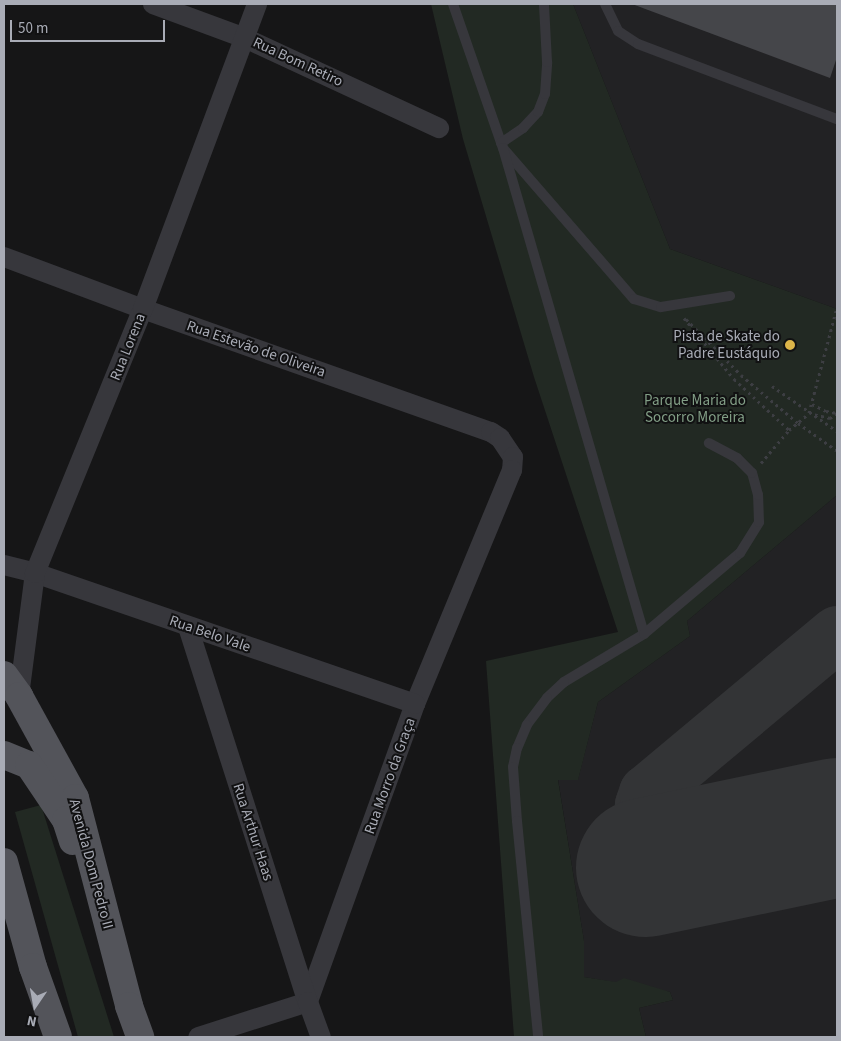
<!DOCTYPE html>
<meta charset="utf-8">
<style>
body{margin:0}
#map{position:relative;width:841px;height:1041px;overflow:hidden;background:#161617;font-family:"Source Sans 3",sans-serif}
div>[style]{position:absolute}
.built>*{inset:0;background:#222224}
.green>*{inset:0;background:#222923}
.taxiway>*{height:56px;margin:-28px;padding:0 28px;transform-origin:28px;border-radius:28px;background:#333436}
.runway>*{height:139px;margin:-69.5px;padding:0 69.5px;transform-origin:69.5px;border-radius:69.5px;background:#333436}
.building>*{inset:0;background:#45464a}
.path>*{height:3px;margin-top:-1.5px;transform-origin:0;background:repeating-linear-gradient(90deg,#3d3e43 0 2.5px,transparent 0 6.5px)}
.lane>*{height:10px;margin:-5px;padding:0 5px;transform-origin:5px;border-radius:5px;background:#37373c}
.street>*{height:20px;margin:-10px;padding:0 10px;transform-origin:10px;border-radius:10px;background:#37373c}
.primary>*{height:28px;margin:-14px;padding:0 14px;transform-origin:14px;border-radius:14px;background:#53545a}
.dots>*{width:14px;height:14px;translate:-50% -50%;box-sizing:border-box;border:2px solid #111112;border-radius:50%}
span{translate:-50% -50%;white-space:nowrap;text-align:center;line-height:1.15;-webkit-text-stroke:4px #111112;paint-order:stroke}
.street-label{font-size:15px;color:#a9acb6}
.poi-label{font-size:15px;color:#a9acb6}
.right{translate:-100% -50%;text-align:right}
.park-label{font-size:15px;color:#829e86}
.frame{position:absolute;inset:0;border:5px solid #a9acb6;pointer-events:none}
.north{position:absolute;left:10px;top:981px;width:50px;height:50px;-webkit-text-stroke:4px #111112;paint-order:stroke;rotate:192deg;font-size:14px;font-weight:700;line-height:20px;text-align:center;color:#a9acb6}
.north::after{content:'';display:block;margin:auto;width:18px;height:22px;background:#a9acb6;clip-path:polygon(50% 0,100% 100%,50% 72%,0 100%)}
.scale{position:absolute;left:10px;top:20px;width:155px;height:22px;box-sizing:border-box;border:2px solid #a9acb6;border-top:0;padding-left:6px;font-size:15px;line-height:18px;white-space:nowrap;color:#a9acb6;-webkit-text-stroke:4px #111112;paint-order:stroke}
</style>
<div id="map">
<div class="built">
<i style="clip-path:polygon(573px 4px,837px 4px,837px 309px,670px 249px)"></i>
<i style="clip-path:polygon(837px 495px,837px 1037px,646px 1037px,639px 1008px,673px 1000px,670px 992px,584px 977px,584px 941px,558px 779px,578px 779px,598px 702px,690px 636px,687px 621px)"></i>
</div>
<div class="green">
<i style="clip-path:polygon(431px 4px,573px 4px,670px 249px,837px 309px,837px 495px,687px 621px,690px 636px,598px 702px,578px 780px,558px 780px,584px 941px,584px 977px,616px 982px,624px 978px,670px 992px,673px 1000px,639px 1008px,646px 1037px,514px 1037px,486px 661px,618px 632px,534px 377px,463px 139px)"></i>
<i style="clip-path:polygon(41px 805px,114px 1037px,78px 1037px,15px 812px)"></i>
</div>
<div class="taxiway">
<i style="left:658px;top:864px;width:18px;rotate:-131deg"></i>
<i style="left:646px;top:850px;width:21px;rotate:-101deg"></i>
<i style="left:642px;top:829px;width:24px;rotate:-88deg"></i>
<i style="left:643px;top:805px;width:13px;rotate:-72deg"></i>
<i style="left:647px;top:793px;width:248px;rotate:-39.9deg"></i>
</div>
<div class="runway">
<i style="left:645px;top:867px;width:196px;rotate:-11.8deg"></i>
</div>
<div class="building">
<i style="clip-path:polygon(632px 4px,837px 4px,837px 57px,830px 78px)"></i>
</div>
<div class="path">
<i style="left:684px;top:318px;width:79px;rotate:50.7deg"></i>
<i style="left:734px;top:379px;width:75px;rotate:42.8deg"></i>
<i style="left:686px;top:319px;width:78px;rotate:45.5deg"></i>
<i style="left:741px;top:375px;width:75px;rotate:40.1deg"></i>
<i style="left:798px;top:423px;width:47px;rotate:35.4deg"></i>
<i style="left:772px;top:386px;width:79px;rotate:34.7deg"></i>
<i style="left:812px;top:404px;width:16px;rotate:27deg"></i>
<i style="left:826px;top:411px;width:11px;rotate:10deg"></i>
<i style="left:837px;top:413px;width:9px;rotate:144deg"></i>
<i style="left:830px;top:418px;width:18px;rotate:-167deg"></i>
<i style="left:761px;top:463px;width:43px;rotate:-49.7deg"></i>
<i style="left:789px;top:430px;width:26px;rotate:-40deg"></i>
<i style="left:809px;top:413px;width:106px;rotate:-75.2deg"></i>
</div>
<div class="lane">
<i style="left:453px;top:4px;width:152px;rotate:70.9deg"></i>
<i style="left:503px;top:148px;width:200px;rotate:49.1deg"></i>
<i style="left:634px;top:299px;width:28px;rotate:17deg"></i>
<i style="left:661px;top:307px;width:70px;rotate:-9.1deg"></i>
<i style="left:605px;top:4px;width:30px;rotate:64deg"></i>
<i style="left:618px;top:31px;width:24px;rotate:33deg"></i>
<i style="left:638px;top:44px;width:213px;rotate:20.7deg"></i>
<i style="left:501px;top:143px;width:27px;rotate:-34deg"></i>
<i style="left:523px;top:128px;width:22px;rotate:-47deg"></i>
<i style="left:538px;top:112px;width:19px;rotate:-69deg"></i>
<i style="left:545px;top:94px;width:32px;rotate:-86deg"></i>
<i style="left:547px;top:62px;width:58px;rotate:-93deg"></i>
<i style="left:503px;top:148px;width:506px;rotate:73.82deg"></i>
<i style="left:644px;top:634px;width:93px;rotate:149deg"></i>
<i style="left:564px;top:682px;width:23px;rotate:137deg"></i>
<i style="left:547px;top:698px;width:34px;rotate:127deg"></i>
<i style="left:527px;top:725px;width:25px;rotate:113deg"></i>
<i style="left:517px;top:748px;width:19px;rotate:102deg"></i>
<i style="left:513px;top:767px;width:54px;rotate:85.8deg"></i>
<i style="left:517px;top:821px;width:217px;rotate:84.4deg"></i>
<i style="left:644px;top:634px;width:126px;rotate:-40.2deg"></i>
<i style="left:740px;top:553px;width:36px;rotate:-58deg"></i>
<i style="left:759px;top:522px;width:27px;rotate:-92deg"></i>
<i style="left:758px;top:495px;width:23px;rotate:-105deg"></i>
<i style="left:752px;top:473px;width:21px;rotate:-135deg"></i>
<i style="left:737px;top:458px;width:32px;rotate:-152deg"></i>
</div>
<div class="street">
<i style="left:153px;top:4px;width:98px;rotate:20.3deg"></i>
<i style="left:245px;top:38px;width:214px;rotate:24.9deg"></i>
<i style="left:4px;top:257px;width:148px;rotate:20.5deg"></i>
<i style="left:143px;top:309px;width:369px;rotate:19.5deg"></i>
<i style="left:491px;top:432px;width:11px;rotate:34deg"></i>
<i style="left:500px;top:438px;width:23px;rotate:56deg"></i>
<i style="left:513px;top:457px;width:13px;rotate:94deg"></i>
<i style="left:512px;top:470px;width:253px;rotate:112.5deg"></i>
<i style="left:415px;top:704px;width:317px;rotate:109.8deg"></i>
<i style="left:308px;top:1002px;width:115px;rotate:162.3deg"></i>
<i style="left:4px;top:565px;width:32px;rotate:14deg"></i>
<i style="left:35px;top:573px;width:402px;rotate:19deg"></i>
<i style="left:188px;top:627px;width:394px;rotate:72.3deg"></i>
<i style="left:308px;top:1002px;width:37px;rotate:70deg"></i>
<i style="left:19px;top:696px;width:124px;rotate:-82.6deg"></i>
<i style="left:35px;top:573px;width:285px;rotate:-67.8deg"></i>
<i style="left:143px;top:309px;width:326px;rotate:-69.5deg"></i>
</div>
<div class="primary">
<i style="left:4px;top:675px;width:26px;rotate:54deg"></i>
<i style="left:19px;top:696px;width:116px;rotate:61.2deg"></i>
<i style="left:75px;top:798px;width:215px;rotate:75.4deg"></i>
<i style="left:129px;top:1006px;width:33px;rotate:70deg"></i>
<i style="left:4px;top:755px;width:27px;rotate:22deg"></i>
<i style="left:29px;top:765px;width:66px;rotate:56.1deg"></i>
<i style="left:66px;top:820px;width:22px;rotate:72deg"></i>
<i style="left:4px;top:862px;width:109px;rotate:74.6deg"></i>
<i style="left:33px;top:967px;width:74px;rotate:70.3deg"></i>
</div>
<div class="dots">
<i style="left:790px;top:345px;background:#dcb549"></i>
</div>
<div class="street-label">
<span style="left:298px;top:62px;rotate:25deg">Rua Bom Retiro</span>
<span style="left:128px;top:347px;rotate:-68deg">Rua Lorena</span>
<span style="left:256px;top:349px;rotate:19deg">Rua Estevão de Oliveira</span>
<span style="left:210px;top:634px;rotate:19deg">Rua Belo Vale</span>
<span style="left:390px;top:776px;rotate:-70deg">Rua Morro da Graça</span>
<span style="left:253px;top:832px;rotate:72deg">Rua Arthur Haas</span>
<span style="left:91px;top:864px;rotate:75deg">Avenida Dom Pedro II</span>
</div>
<div class="poi-label">
<span class="right" style="left:780px;top:345px">Pista de Skate do<br>Padre Eustáquio</span>
</div>
<div class="park-label">
<span style="left:695px;top:409px">Parque Maria do<br>Socorro Moreira</span>
</div>
<div class="frame"></div>
<div class="north">N</div>
<div class="scale">50 m</div>
</div>
